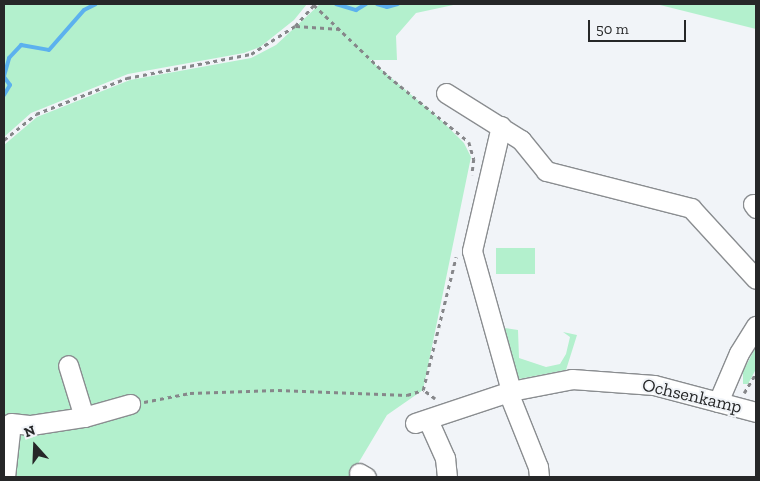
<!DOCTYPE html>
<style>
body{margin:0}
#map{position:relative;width:760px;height:481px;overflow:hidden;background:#f1f4f8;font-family:"Zilla Slab",serif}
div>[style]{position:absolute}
.green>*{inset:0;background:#b3f0cd;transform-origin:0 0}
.stream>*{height:4px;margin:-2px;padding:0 2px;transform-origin:2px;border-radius:2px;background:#5cb1ee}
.path>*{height:2.5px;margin-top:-1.25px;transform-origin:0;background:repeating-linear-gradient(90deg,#86878a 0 4px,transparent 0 8px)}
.roads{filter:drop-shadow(1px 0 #8a8d90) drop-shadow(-1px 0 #8a8d90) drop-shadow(0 1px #8a8d90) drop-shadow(0 -1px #8a8d90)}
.minor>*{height:19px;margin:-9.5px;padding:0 9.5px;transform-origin:9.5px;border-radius:9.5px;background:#fff}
span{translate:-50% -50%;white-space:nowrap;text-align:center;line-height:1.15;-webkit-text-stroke:4px #f1f4f8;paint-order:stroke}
.street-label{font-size:18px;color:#262728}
.frame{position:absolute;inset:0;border:5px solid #262728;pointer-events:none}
.north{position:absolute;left:10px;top:421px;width:50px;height:50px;-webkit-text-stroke:4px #f1f4f8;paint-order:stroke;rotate:340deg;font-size:14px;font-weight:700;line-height:20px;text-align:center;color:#262728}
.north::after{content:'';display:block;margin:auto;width:18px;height:22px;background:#262728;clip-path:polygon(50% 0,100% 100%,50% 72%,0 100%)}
.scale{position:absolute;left:588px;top:20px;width:98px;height:22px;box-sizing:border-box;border:2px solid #262728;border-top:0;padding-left:6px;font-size:15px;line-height:18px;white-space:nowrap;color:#262728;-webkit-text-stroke:4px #f1f4f8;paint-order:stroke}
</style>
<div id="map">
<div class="green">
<i style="clip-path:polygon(4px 4px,307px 4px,294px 20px,260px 47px,244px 53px,128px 74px,31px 113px,4px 137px)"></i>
<i style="clip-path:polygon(320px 4px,458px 4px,416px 13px,396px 36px,397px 60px,370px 60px,441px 120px,464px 143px,471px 157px,423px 390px,387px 415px,350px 477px,4px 477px,4px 145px,37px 117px,130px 80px,251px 58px,276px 45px)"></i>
<i style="clip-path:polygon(656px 4px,756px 4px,756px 29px)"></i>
<i style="left:496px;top:248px;width:39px;height:26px"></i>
<i style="clip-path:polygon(505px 328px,518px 330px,519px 358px,546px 367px,560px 364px,566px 354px,570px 337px,563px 332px,577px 335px,566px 370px,519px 379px,504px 332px)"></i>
<i style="clip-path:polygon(756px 347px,756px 369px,748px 384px,743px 384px,743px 371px)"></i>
</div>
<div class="stream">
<i style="left:336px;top:4px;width:21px;rotate:17deg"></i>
<i style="left:356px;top:10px;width:12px;rotate:-31deg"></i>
<i style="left:377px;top:4px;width:10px;rotate:17deg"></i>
<i style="left:387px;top:7px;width:11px;rotate:-15deg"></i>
<i style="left:4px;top:76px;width:19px;rotate:-74deg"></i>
<i style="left:9px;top:58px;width:18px;rotate:-47deg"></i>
<i style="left:21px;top:45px;width:28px;rotate:10deg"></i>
<i style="left:49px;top:50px;width:53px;rotate:-48.8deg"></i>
<i style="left:84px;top:10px;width:13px;rotate:-27deg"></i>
<i style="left:4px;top:77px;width:10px;rotate:53deg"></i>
<i style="left:10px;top:85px;width:12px;rotate:121deg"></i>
</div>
<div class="path">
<i style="left:314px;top:5px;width:103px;rotate:43.8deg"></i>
<i style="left:388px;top:76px;width:104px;rotate:39.2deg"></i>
<i style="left:469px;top:142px;width:18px;rotate:74deg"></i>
<i style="left:474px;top:159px;width:16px;rotate:97deg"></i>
<i style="left:296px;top:26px;width:44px;rotate:3.9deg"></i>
<i style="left:4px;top:140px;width:41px;rotate:-39.1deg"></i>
<i style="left:36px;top:114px;width:98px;rotate:-21.6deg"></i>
<i style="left:127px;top:78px;width:126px;rotate:-11deg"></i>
<i style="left:251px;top:54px;width:52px;rotate:-32.5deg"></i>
<i style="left:295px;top:26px;width:28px;rotate:-48deg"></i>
<i style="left:744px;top:393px;width:23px;rotate:-59deg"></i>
<i style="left:435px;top:399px;width:15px;rotate:-143deg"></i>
<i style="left:423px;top:390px;width:137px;rotate:-76.1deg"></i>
<i style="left:144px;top:402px;width:47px;rotate:-11.1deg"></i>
<i style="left:190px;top:393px;width:88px;rotate:-2deg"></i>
<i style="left:278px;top:390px;width:129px;rotate:2.2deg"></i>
<i style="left:407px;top:395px;width:17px;rotate:-17deg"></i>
</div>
<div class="roads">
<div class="minor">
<i style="left:446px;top:93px;width:89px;rotate:32.1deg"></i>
<i style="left:521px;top:140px;width:40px;rotate:51deg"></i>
<i style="left:546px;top:171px;width:150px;rotate:14.3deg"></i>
<i style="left:691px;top:208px;width:96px;rotate:47.5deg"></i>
<i style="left:501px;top:126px;width:128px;rotate:103.1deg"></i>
<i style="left:472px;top:251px;width:145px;rotate:74.4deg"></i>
<i style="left:753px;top:204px;width:5px;rotate:53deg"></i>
<i style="left:508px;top:392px;width:81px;rotate:68.2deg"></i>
<i style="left:538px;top:467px;width:10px;rotate:84deg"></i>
<i style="left:718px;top:402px;width:53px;rotate:-66.8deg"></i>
<i style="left:739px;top:353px;width:32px;rotate:-58deg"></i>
<i style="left:84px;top:417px;width:48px;rotate:-15.8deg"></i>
<i style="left:428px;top:420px;width:42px;rotate:65.9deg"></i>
<i style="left:445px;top:458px;width:19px;rotate:84deg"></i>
<i style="left:415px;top:423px;width:101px;rotate:-18.4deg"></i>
<i style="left:511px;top:391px;width:62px;rotate:-11.1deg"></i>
<i style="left:572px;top:379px;width:82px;rotate:4.2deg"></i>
<i style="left:654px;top:385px;width:106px;rotate:14.8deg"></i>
<i style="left:359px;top:473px;width:8px;rotate:30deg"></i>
<i style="left:5px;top:477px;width:54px;rotate:-83.7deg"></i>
<i style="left:11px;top:423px;width:20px;rotate:6deg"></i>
<i style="left:31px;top:425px;width:54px;rotate:-8.6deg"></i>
<i style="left:84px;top:417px;width:54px;rotate:-107.1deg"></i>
</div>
</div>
<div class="street-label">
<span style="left:692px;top:396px;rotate:13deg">Ochsenkamp</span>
</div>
<div class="frame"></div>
<div class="north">N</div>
<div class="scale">50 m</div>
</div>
